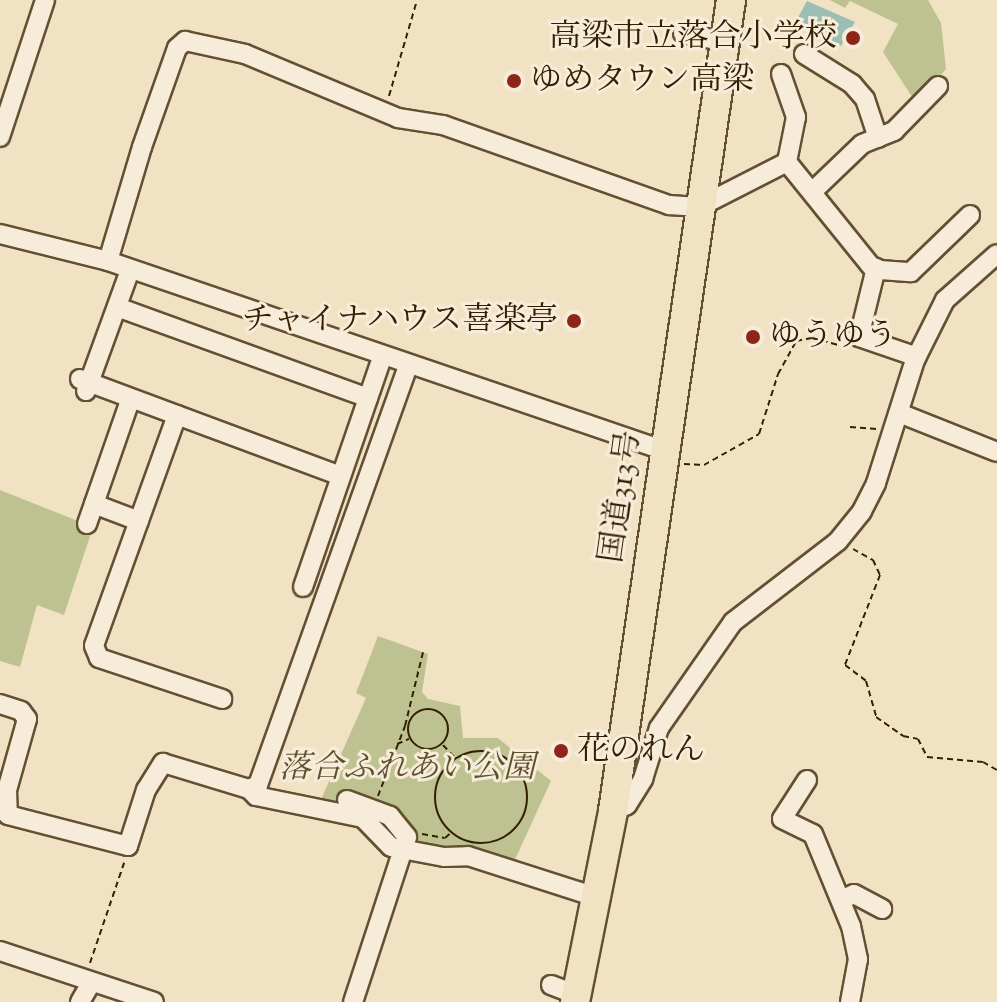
<!DOCTYPE html>
<meta charset="utf-8">
<style>
body{margin:0}
#map{position:relative;width:997px;height:1002px;overflow:hidden;background:#f1e2c4;font-family:"Sorts Mill Goudy","Noto Serif JP",serif}
div>[style]{position:absolute}
.green>*{inset:0;background:#bec291}
.water>*{inset:0;background:#9bbeb3}
.path>*{height:2px;margin-top:-1px;transform-origin:0;background:repeating-linear-gradient(90deg,#342001 0 6px,transparent 0 10px)}
.path>.ring{margin:-1px;padding:0;box-sizing:content-box;background:none;border:2px solid #342001;border-radius:50%}
.roads{filter:drop-shadow(2px 0 #635032) drop-shadow(-2px 0 #635032) drop-shadow(0 2px #635032) drop-shadow(0 -2px #635032)}
.minor>*{height:18px;margin:-9px;padding:0 9px;transform-origin:9px;border-radius:9px;background:#f6ecd9}
.highway>*{height:28px;margin:-14px;padding:0 14px;transform-origin:14px;border-radius:14px;background:#f1e2c4}
.dots>*{width:22px;height:22px;translate:-50% -50%;box-sizing:border-box;border:4px solid #f6ecd9;border-radius:50%}
span{translate:-50% -50%;white-space:nowrap;text-align:center;line-height:1.15;-webkit-text-stroke:6px #f6ecd9;paint-order:stroke}
.poi-label{font-size:32px;color:#342001}
.right{translate:-100% -50%;text-align:right}
.left{translate:0 -50%;text-align:left}
.street-label{font-size:32px;color:#342001}
.park-label{font-size:32px;color:#5d512c;font-style:italic}
</style>
<div id="map">
<div class="green">
<i style="clip-path:polygon(830px 0,928px 0,941px 23px,946px 69px,916px 103px,883px 52px,898px 24px,850px 1px,845px 8px)"></i>
<i style="clip-path:polygon(0 490px,93px 527px,64px 615px,37px 605px,20px 667px,0 661px)"></i>
<i style="clip-path:polygon(378px 636px,428px 654px,422px 692px,428px 699px,460px 706px,463px 738px,498px 738px,551px 781px,513px 864px,395px 844px,319px 804px,366px 698px,356px 693px)"></i>
</div>
<div class="water">
<i style="clip-path:polygon(807px 1px,855px 22px,841px 46px,796px 21px)"></i>
</div>
<div class="path">
<i style="left:389px;top:96px;width:100px;rotate:-73.7deg"></i>
<i style="left:850px;top:427px;width:27px;rotate:4deg"></i>
<i style="left:684px;top:464px;width:20px;rotate:3deg"></i>
<i style="left:704px;top:465px;width:63px;rotate:-29.4deg"></i>
<i style="left:759px;top:434px;width:63px;rotate:-72.4deg"></i>
<i style="left:778px;top:374px;width:38px;rotate:-61deg"></i>
<i style="left:796px;top:341px;width:16px;rotate:-11deg"></i>
<i style="left:812px;top:338px;width:34px;rotate:15deg"></i>
<i style="left:853px;top:549px;width:23px;rotate:29deg"></i>
<i style="left:873px;top:560px;width:17px;rotate:65deg"></i>
<i style="left:880px;top:575px;width:97px;rotate:111.3deg"></i>
<i style="left:845px;top:665px;width:26px;rotate:37deg"></i>
<i style="left:866px;top:681px;width:37px;rotate:74deg"></i>
<i style="left:876px;top:717px;width:33px;rotate:35deg"></i>
<i style="left:903px;top:736px;width:15px;rotate:11deg"></i>
<i style="left:918px;top:739px;width:20px;rotate:63deg"></i>
<i style="left:927px;top:757px;width:56px;rotate:5.1deg"></i>
<i style="left:983px;top:762px;width:16px;rotate:30deg"></i>
<i class="ring" style="left:408px;top:709px;width:38px;height:38px"></i>
<i style="left:397px;top:744px;width:13px;rotate:-23deg"></i>
<i style="left:443px;top:745px;width:18px;rotate:47deg"></i>
<i class="ring" style="left:435px;top:751px;width:90px;height:90px"></i>
<i style="left:378px;top:796px;width:75px;rotate:-68.9deg"></i>
<i style="left:405px;top:726px;width:76px;rotate:-76.3deg"></i>
<i style="left:422px;top:834px;width:23px;rotate:10deg"></i>
<i style="left:445px;top:838px;width:9px;rotate:-41deg"></i>
<i style="left:90px;top:963px;width:106px;rotate:-71.2deg"></i>
</div>
<div class="roads">
<div class="minor">
<i style="left:683px;top:33px;width:43px;rotate:12.1deg"></i>
<i style="left:804px;top:54px;width:57px;rotate:32deg"></i>
<i style="left:852px;top:84px;width:20px;rotate:49deg"></i>
<i style="left:865px;top:99px;width:41px;rotate:71.6deg"></i>
<i style="left:781px;top:74px;width:46px;rotate:70.8deg"></i>
<i style="left:796px;top:117px;width:46px;rotate:101.3deg"></i>
<i style="left:0;top:137px;width:144px;rotate:-71.8deg"></i>
<i style="left:812px;top:192px;width:69px;rotate:-43.8deg"></i>
<i style="left:862px;top:144px;width:35px;rotate:-22deg"></i>
<i style="left:894px;top:131px;width:63px;rotate:-45.6deg"></i>
<i style="left:0;top:234px;width:111px;rotate:14deg"></i>
<i style="left:108px;top:261px;width:586px;rotate:18.81deg"></i>
<i style="left:108px;top:261px;width:119px;rotate:-73.4deg"></i>
<i style="left:142px;top:147px;width:105px;rotate:-70.5deg"></i>
<i style="left:177px;top:48px;width:11px;rotate:-41deg"></i>
<i style="left:185px;top:41px;width:61px;rotate:12.2deg"></i>
<i style="left:245px;top:54px;width:166px;rotate:22.7deg"></i>
<i style="left:398px;top:118px;width:46px;rotate:8.8deg"></i>
<i style="left:443px;top:125px;width:240px;rotate:19.5deg"></i>
<i style="left:669px;top:205px;width:30px;rotate:4deg"></i>
<i style="left:699px;top:207px;width:99px;rotate:-27.1deg"></i>
<i style="left:787px;top:162px;width:134px;rotate:51.1deg"></i>
<i style="left:871px;top:266px;width:10px;rotate:24deg"></i>
<i style="left:880px;top:270px;width:31px;rotate:4deg"></i>
<i style="left:911px;top:272px;width:82px;rotate:-44deg"></i>
<i style="left:876px;top:268px;width:71px;rotate:103.8deg"></i>
<i style="left:859px;top:337px;width:61px;rotate:19deg"></i>
<i style="left:117px;top:307px;width:267px;rotate:19.9deg"></i>
<i style="left:80px;top:379px;width:278px;rotate:20.4deg"></i>
<i style="left:86px;top:391px;width:129px;rotate:-70deg"></i>
<i style="left:899px;top:413px;width:105px;rotate:21.7deg"></i>
<i style="left:177px;top:415px;width:245px;rotate:109.8deg"></i>
<i style="left:94px;top:646px;width:13px;rotate:67deg"></i>
<i style="left:99px;top:658px;width:130px;rotate:18.4deg"></i>
<i style="left:94px;top:504px;width:48px;rotate:20.7deg"></i>
<i style="left:87px;top:524px;width:133px;rotate:-70.8deg"></i>
<i style="left:303px;top:587px;width:243px;rotate:-71deg"></i>
<i style="left:0;top:704px;width:22px;rotate:18deg"></i>
<i style="left:21px;top:711px;width:10px;rotate:53deg"></i>
<i style="left:27px;top:719px;width:74px;rotate:105.7deg"></i>
<i style="left:7px;top:790px;width:25px;rotate:88deg"></i>
<i style="left:8px;top:815px;width:124px;rotate:14.5deg"></i>
<i style="left:128px;top:846px;width:59px;rotate:-72.2deg"></i>
<i style="left:146px;top:790px;width:32px;rotate:-58deg"></i>
<i style="left:163px;top:763px;width:90px;rotate:16.8deg"></i>
<i style="left:249px;top:789px;width:10px;rotate:45deg"></i>
<i style="left:256px;top:796px;width:109px;rotate:11.6deg"></i>
<i style="left:363px;top:818px;width:40px;rotate:46deg"></i>
<i style="left:391px;top:847px;width:54px;rotate:10.7deg"></i>
<i style="left:444px;top:857px;width:24px;rotate:-2deg"></i>
<i style="left:468px;top:856px;width:138px;rotate:17.8deg"></i>
<i style="left:807px;top:780px;width:46px;rotate:122.7deg"></i>
<i style="left:782px;top:819px;width:34px;rotate:26deg"></i>
<i style="left:813px;top:834px;width:100px;rotate:67.6deg"></i>
<i style="left:851px;top:926px;width:34px;rotate:78deg"></i>
<i style="left:858px;top:959px;width:44px;rotate:100.5deg"></i>
<i style="left:249px;top:789px;width:10px;rotate:-24deg"></i>
<i style="left:258px;top:785px;width:445px;rotate:-70.3deg"></i>
<i style="left:347px;top:800px;width:46px;rotate:20.4deg"></i>
<i style="left:390px;top:816px;width:27px;rotate:51deg"></i>
<i style="left:407px;top:837px;width:174px;rotate:108.1deg"></i>
<i style="left:613px;top:811px;width:15px;rotate:-23deg"></i>
<i style="left:627px;top:805px;width:31px;rotate:-58deg"></i>
<i style="left:643px;top:779px;width:53px;rotate:-72.6deg"></i>
<i style="left:659px;top:728px;width:129px;rotate:-55.1deg"></i>
<i style="left:733px;top:622px;width:133px;rotate:-37.6deg"></i>
<i style="left:838px;top:541px;width:38px;rotate:-51deg"></i>
<i style="left:862px;top:511px;width:31px;rotate:-63deg"></i>
<i style="left:876px;top:483px;width:129px;rotate:-72.4deg"></i>
<i style="left:915px;top:360px;width:67px;rotate:-63.4deg"></i>
<i style="left:945px;top:300px;width:69px;rotate:-41.5deg"></i>
<i style="left:841px;top:900px;width:14px;rotate:-25deg"></i>
<i style="left:854px;top:894px;width:32px;rotate:28deg"></i>
<i style="left:0;top:951px;width:162px;rotate:18.3deg"></i>
<i style="left:551px;top:985px;width:28px;rotate:21deg"></i>
<i style="left:80px;top:1002px;width:22px;rotate:-60deg"></i>
</div>
<div class="highway">
<i style="left:575px;top:1002px;width:195px;rotate:-78.7deg"></i>
<i style="left:613px;top:811px;width:820px;rotate:-81.72deg"></i>
</div>
</div>
<div class="dots">
<i style="left:853px;top:38px;background:#8f2418"></i>
<i style="left:514px;top:81px;background:#8f2418"></i>
<i style="left:574px;top:321px;background:#8f2418"></i>
<i style="left:753px;top:337px;background:#8f2418"></i>
<i style="left:561px;top:751px;background:#8f2418"></i>
</div>
<div class="poi-label">
<span class="right" style="left:837px;top:38px">高梁市立落合小学校</span>
<span class="left" style="left:530px;top:81px">ゆめタウン高梁</span>
<span class="right" style="left:558px;top:321px">チャイナハウス喜楽亭</span>
<span class="left" style="left:769px;top:337px">ゆうゆう</span>
<span class="left" style="left:577px;top:751px">花のれん</span>
</div>
<div class="street-label">
<span style="left:622px;top:497px;rotate:-82deg">国道313号</span>
</div>
<div class="park-label">
<span style="left:407px;top:769px">落合ふれあい公園</span>
</div>
</div>
